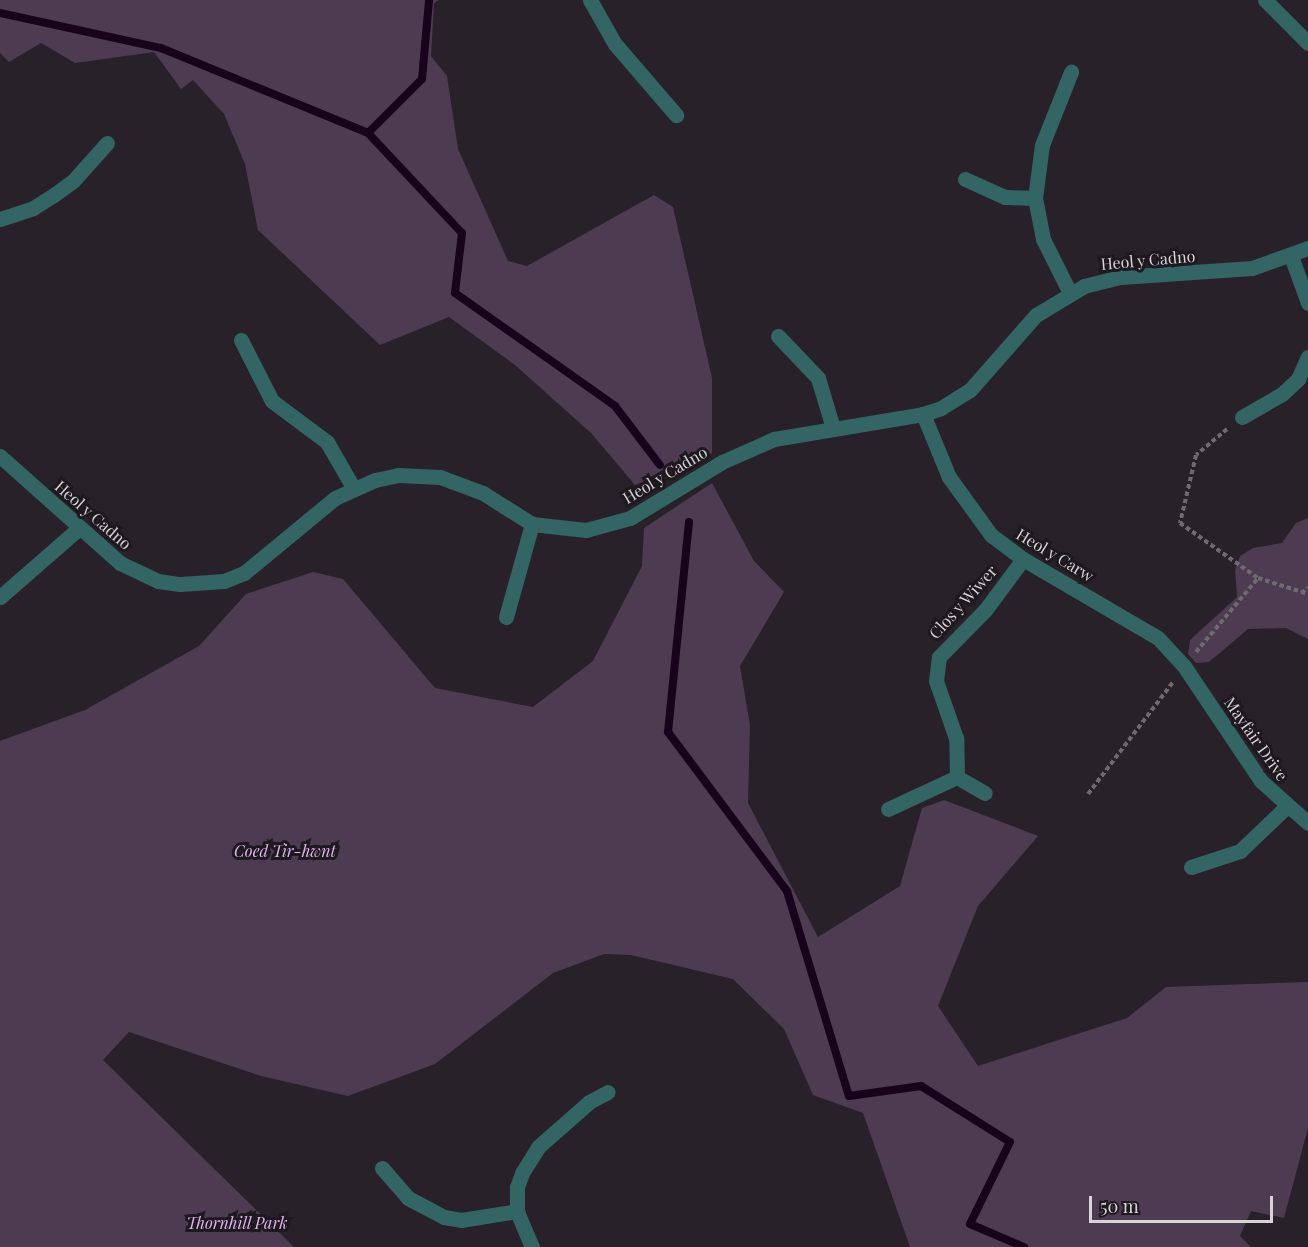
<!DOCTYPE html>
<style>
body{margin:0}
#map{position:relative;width:1308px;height:1247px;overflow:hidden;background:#282129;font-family:"Playfair Display",serif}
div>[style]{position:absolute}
.green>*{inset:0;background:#4d3b52}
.stream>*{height:8px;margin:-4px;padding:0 4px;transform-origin:4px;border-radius:4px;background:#18031d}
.path>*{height:4px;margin-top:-2px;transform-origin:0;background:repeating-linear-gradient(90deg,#6f6970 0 4.5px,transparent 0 7.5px)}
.minor>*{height:15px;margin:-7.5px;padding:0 7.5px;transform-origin:7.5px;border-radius:7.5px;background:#326563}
span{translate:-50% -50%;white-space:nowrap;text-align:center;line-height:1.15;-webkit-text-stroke:6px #1e181f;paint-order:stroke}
.street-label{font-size:16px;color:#d7d3d8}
.park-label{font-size:16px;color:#e3b5ee;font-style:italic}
.scale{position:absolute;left:1089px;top:1196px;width:184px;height:27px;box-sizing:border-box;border:3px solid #d7d3d8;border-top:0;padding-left:8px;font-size:18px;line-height:21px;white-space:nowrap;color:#d7d3d8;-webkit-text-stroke:4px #1e181f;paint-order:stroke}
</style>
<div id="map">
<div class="green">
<i style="clip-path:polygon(0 0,439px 0,434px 3px,431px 56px,447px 76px,458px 149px,508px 261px,527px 266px,654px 195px,673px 207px,712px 378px,712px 453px,635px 485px,591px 433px,515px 365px,449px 317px,380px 345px,258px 230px,245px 164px,224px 114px,193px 80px,181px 89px,154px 52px,75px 63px,41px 43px,9px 62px,0 53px)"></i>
<i style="clip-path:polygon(712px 483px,754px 561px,784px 592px,740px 666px,750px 725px,748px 803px,818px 937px,900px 886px,922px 808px,944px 800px,1038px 836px,978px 906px,938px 1006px,978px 1066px,1127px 1018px,1166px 987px,1308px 982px,1308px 1128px,1284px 1218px,1251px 1211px,1240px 1236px,1251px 1247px,910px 1247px,863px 1113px,813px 1095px,784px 1029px,733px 979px,631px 955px,604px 954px,553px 973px,435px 1064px,348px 1096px,261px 1076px,129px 1032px,103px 1060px,294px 1247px,0 1247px,0 741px,85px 710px,199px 646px,246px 594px,313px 572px,343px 579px,435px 688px,533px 707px,593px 661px,642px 566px,644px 528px)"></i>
<i style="clip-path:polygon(1308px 518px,1308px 639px,1286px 628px,1248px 629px,1209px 662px,1196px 663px,1188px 654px,1190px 640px,1237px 597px,1235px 570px,1240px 556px,1253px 548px,1282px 543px,1296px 523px)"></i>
</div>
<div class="stream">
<i style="left:0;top:13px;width:165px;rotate:12.3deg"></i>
<i style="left:161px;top:48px;width:224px;rotate:22.3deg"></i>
<i style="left:368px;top:133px;width:137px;rotate:46.8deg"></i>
<i style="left:462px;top:233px;width:60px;rotate:96.7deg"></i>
<i style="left:455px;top:293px;width:196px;rotate:35.2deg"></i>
<i style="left:615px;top:406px;width:74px;rotate:52.7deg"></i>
<i style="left:368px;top:133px;width:76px;rotate:-45deg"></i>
<i style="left:422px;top:79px;width:79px;rotate:-84.9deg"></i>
<i style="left:689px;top:522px;width:211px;rotate:95.7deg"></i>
<i style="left:668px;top:732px;width:199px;rotate:53.2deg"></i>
<i style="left:787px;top:891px;width:214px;rotate:73.2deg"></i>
<i style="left:849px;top:1096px;width:73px;rotate:-7.9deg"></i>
<i style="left:921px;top:1086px;width:105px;rotate:32.2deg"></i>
<i style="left:1010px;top:1142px;width:91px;rotate:116deg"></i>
<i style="left:970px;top:1224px;width:59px;rotate:23.1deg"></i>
</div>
<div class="path">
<i style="left:1227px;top:429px;width:40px;rotate:140deg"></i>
<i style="left:1196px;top:455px;width:70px;rotate:103.2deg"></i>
<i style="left:1180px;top:523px;width:95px;rotate:35.2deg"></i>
<i style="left:1301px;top:593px;width:9px;rotate:-36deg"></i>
<i style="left:1196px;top:652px;width:97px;rotate:-50deg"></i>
<i style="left:1258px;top:578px;width:52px;rotate:17.7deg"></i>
<i style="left:1088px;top:794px;width:141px;rotate:-52.8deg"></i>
</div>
<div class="minor">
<i style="left:590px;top:0;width:51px;rotate:60.4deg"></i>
<i style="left:615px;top:44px;width:94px;rotate:49.3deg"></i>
<i style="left:1265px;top:0;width:61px;rotate:45deg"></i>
<i style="left:965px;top:179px;width:44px;rotate:24.2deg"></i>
<i style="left:1005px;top:197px;width:30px;rotate:2deg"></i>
<i style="left:0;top:219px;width:35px;rotate:-18deg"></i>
<i style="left:33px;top:208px;width:26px;rotate:-32deg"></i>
<i style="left:55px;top:194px;width:22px;rotate:-36deg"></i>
<i style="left:73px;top:181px;width:51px;rotate:-48.2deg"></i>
<i style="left:1291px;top:256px;width:50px;rotate:70.1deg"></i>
<i style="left:1070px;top:293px;width:60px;rotate:-116.6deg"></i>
<i style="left:1043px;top:239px;width:42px;rotate:-101deg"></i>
<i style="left:1035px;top:198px;width:53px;rotate:-82.5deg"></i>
<i style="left:1042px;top:145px;width:79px;rotate:-68.3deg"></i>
<i style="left:778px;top:336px;width:58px;rotate:46.4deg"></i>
<i style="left:818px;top:378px;width:52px;rotate:73.3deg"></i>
<i style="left:241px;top:340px;width:68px;rotate:63.1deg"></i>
<i style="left:272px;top:401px;width:69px;rotate:36.7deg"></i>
<i style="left:327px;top:442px;width:54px;rotate:60.1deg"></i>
<i style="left:923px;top:414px;width:68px;rotate:67.6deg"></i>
<i style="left:949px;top:477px;width:72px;rotate:54.1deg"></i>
<i style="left:991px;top:535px;width:40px;rotate:37deg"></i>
<i style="left:1023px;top:559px;width:156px;rotate:30.3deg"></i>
<i style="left:1158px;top:638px;width:38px;rotate:47deg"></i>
<i style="left:1184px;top:666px;width:138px;rotate:56.2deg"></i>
<i style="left:1261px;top:781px;width:63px;rotate:41.8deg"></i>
<i style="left:1242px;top:417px;width:46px;rotate:-29.9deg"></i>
<i style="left:1282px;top:394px;width:22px;rotate:-43deg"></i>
<i style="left:1298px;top:379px;width:24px;rotate:-66deg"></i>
<i style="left:0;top:456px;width:161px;rotate:41.7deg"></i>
<i style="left:120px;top:563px;width:42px;rotate:25.3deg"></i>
<i style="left:158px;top:581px;width:22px;rotate:8deg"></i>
<i style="left:180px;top:584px;width:44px;rotate:-3.9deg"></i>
<i style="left:224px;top:581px;width:22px;rotate:-22deg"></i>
<i style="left:244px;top:573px;width:118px;rotate:-39.5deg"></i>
<i style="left:335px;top:498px;width:44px;rotate:-24.2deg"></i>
<i style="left:375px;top:480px;width:24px;rotate:-12deg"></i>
<i style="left:398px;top:475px;width:42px;rotate:2.7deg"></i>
<i style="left:440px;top:477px;width:46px;rotate:20.4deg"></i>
<i style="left:483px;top:493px;width:58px;rotate:32.3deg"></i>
<i style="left:532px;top:524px;width:54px;rotate:6.3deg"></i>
<i style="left:586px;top:530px;width:46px;rotate:-15.3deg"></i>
<i style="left:630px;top:518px;width:108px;rotate:-31.3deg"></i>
<i style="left:722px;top:462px;width:57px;rotate:-23.9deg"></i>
<i style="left:774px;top:439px;width:151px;rotate:-9.5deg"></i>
<i style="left:923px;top:414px;width:19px;rotate:-18deg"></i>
<i style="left:941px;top:408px;width:34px;rotate:-32deg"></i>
<i style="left:970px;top:390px;width:100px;rotate:-48.7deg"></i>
<i style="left:1036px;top:315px;width:56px;rotate:-31.1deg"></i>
<i style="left:1084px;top:286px;width:38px;rotate:-14deg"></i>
<i style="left:1121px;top:277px;width:131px;rotate:-3.9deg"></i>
<i style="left:1252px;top:268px;width:59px;rotate:-19.7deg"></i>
<i style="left:0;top:597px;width:105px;rotate:-41.1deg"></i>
<i style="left:506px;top:617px;width:97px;rotate:-74.4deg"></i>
<i style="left:957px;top:777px;width:32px;rotate:30deg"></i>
<i style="left:888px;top:809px;width:76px;rotate:-24.9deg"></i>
<i style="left:957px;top:777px;width:39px;rotate:-91deg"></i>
<i style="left:956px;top:738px;width:60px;rotate:-109.3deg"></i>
<i style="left:936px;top:681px;width:24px;rotate:-83deg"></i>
<i style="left:939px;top:657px;width:67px;rotate:-45.6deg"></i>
<i style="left:986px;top:609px;width:62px;rotate:-53.5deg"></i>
<i style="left:1191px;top:867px;width:52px;rotate:-18.1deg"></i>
<i style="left:1240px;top:851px;width:64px;rotate:-43.7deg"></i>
<i style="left:382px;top:1168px;width:40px;rotate:49deg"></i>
<i style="left:408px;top:1198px;width:41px;rotate:27.8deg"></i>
<i style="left:444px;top:1217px;width:17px;rotate:10deg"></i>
<i style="left:461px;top:1220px;width:57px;rotate:-9.1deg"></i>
<i style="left:532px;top:1247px;width:39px;rotate:-113deg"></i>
<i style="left:517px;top:1211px;width:24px;rotate:-90deg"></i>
<i style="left:517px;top:1187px;width:15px;rotate:-70deg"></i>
<i style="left:522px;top:1173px;width:31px;rotate:-58deg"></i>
<i style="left:538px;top:1147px;width:68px;rotate:-41.4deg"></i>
<i style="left:589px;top:1102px;width:21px;rotate:-28deg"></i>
</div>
<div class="street-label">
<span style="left:1148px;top:260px;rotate:-5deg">Heol y Cadno</span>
<span style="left:665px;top:475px;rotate:-31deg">Heol y Cadno</span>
<span style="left:93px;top:515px;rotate:41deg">Heol y Cadno</span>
<span style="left:1055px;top:555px;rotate:31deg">Heol y Carw</span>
<span style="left:963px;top:602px;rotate:-48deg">Clos y Wiwer</span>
<span style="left:1256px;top:739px;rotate:55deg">Mayfair Drive</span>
</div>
<div class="park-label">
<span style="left:285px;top:851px">Coed Tir-hwnt</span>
<span style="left:237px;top:1223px">Thornhill Park</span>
</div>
<div class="scale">50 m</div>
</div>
